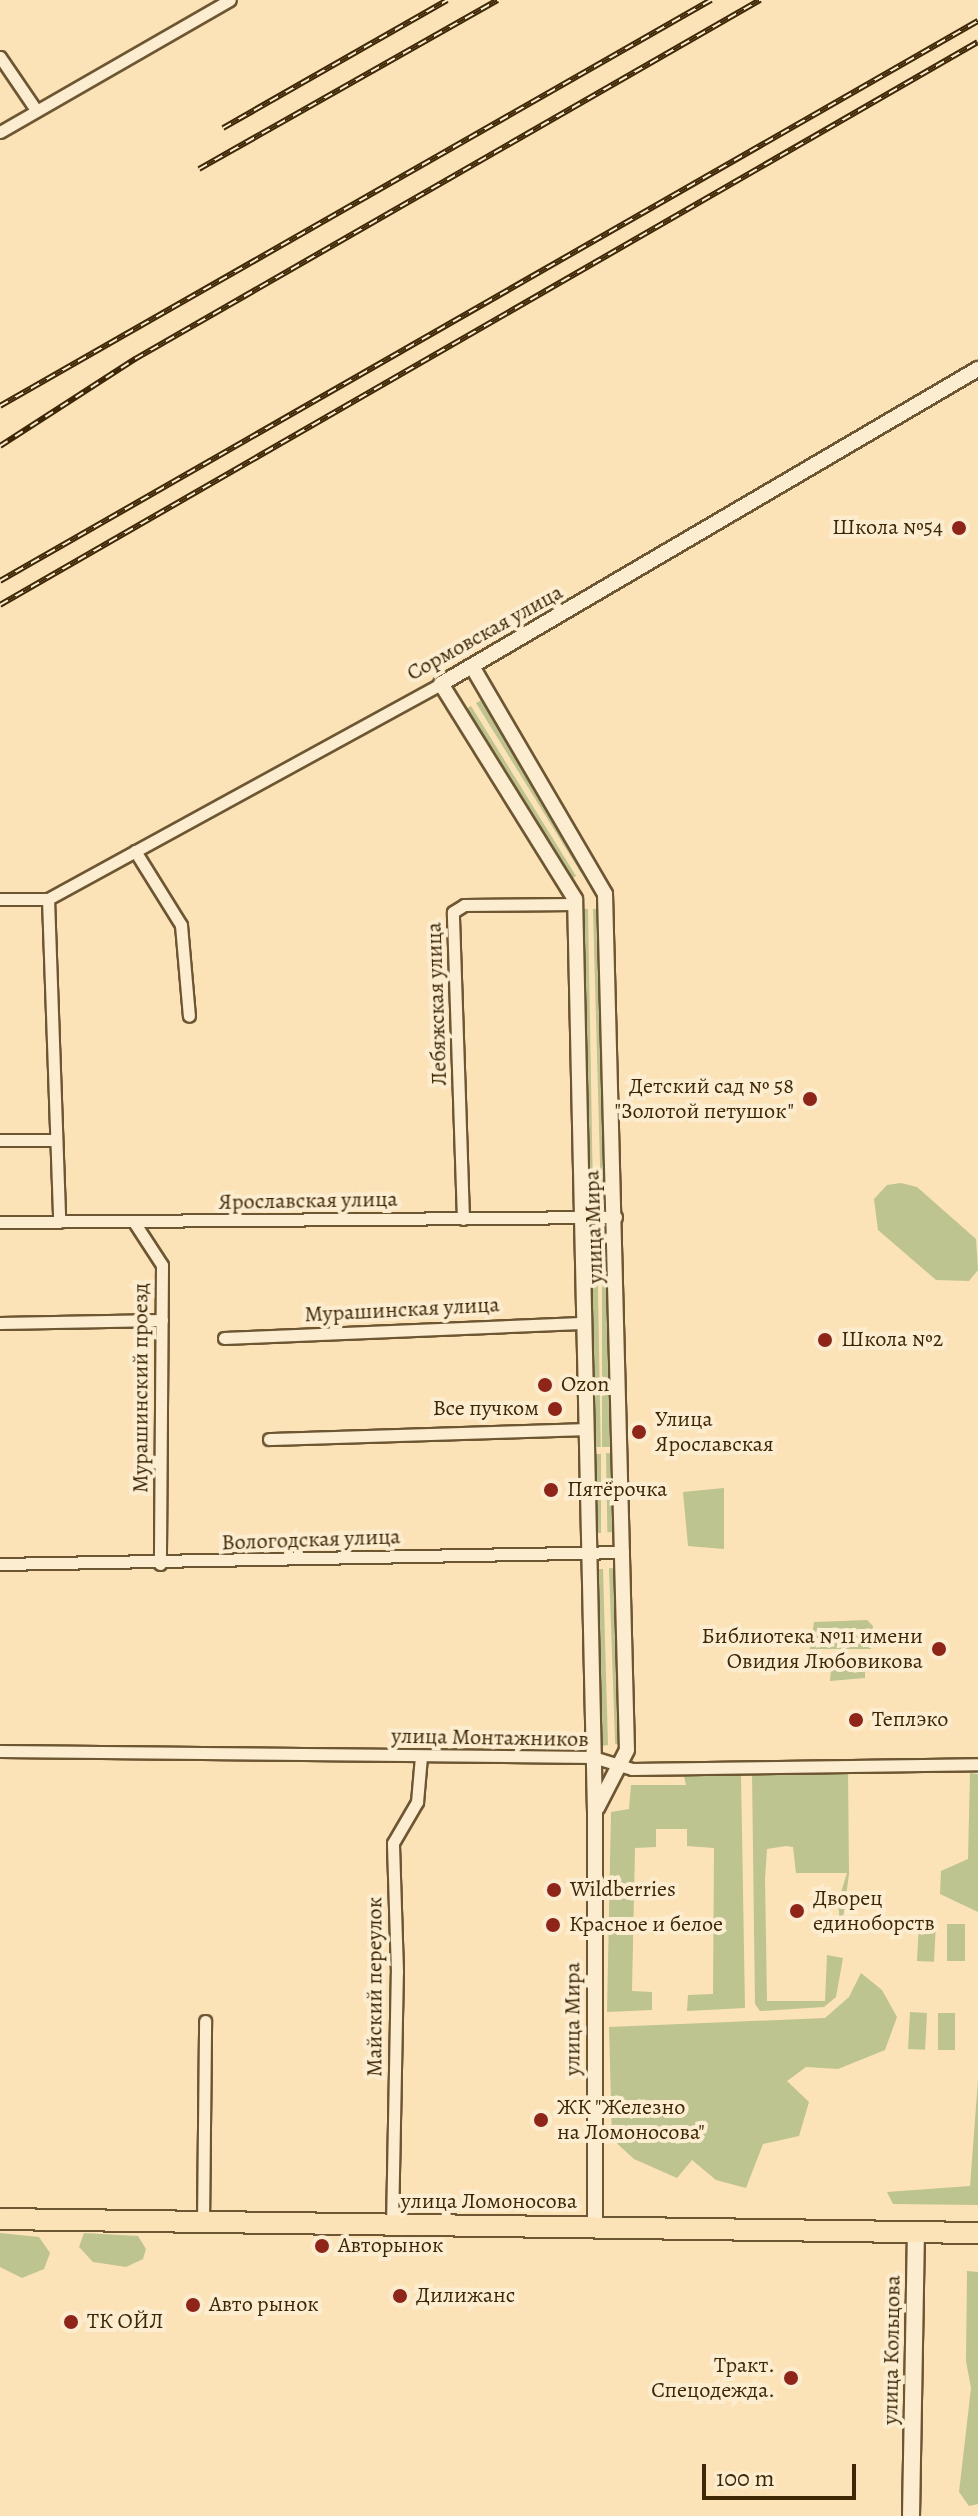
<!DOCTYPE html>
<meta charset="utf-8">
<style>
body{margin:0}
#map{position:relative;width:978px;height:2516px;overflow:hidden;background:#fbe3b7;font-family:Alegreya,serif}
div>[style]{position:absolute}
.green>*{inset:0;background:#bdc48f;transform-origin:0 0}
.roads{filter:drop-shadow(2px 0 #6d5632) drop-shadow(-2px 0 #6d5632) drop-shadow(0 2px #6d5632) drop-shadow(0 -2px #6d5632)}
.minor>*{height:11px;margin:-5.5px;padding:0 5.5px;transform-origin:5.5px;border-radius:5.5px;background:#fcedd0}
.tertiary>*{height:14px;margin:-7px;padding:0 7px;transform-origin:7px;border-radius:7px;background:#fcedd0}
.secondary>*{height:16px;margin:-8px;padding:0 8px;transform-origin:8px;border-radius:8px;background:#fcedd0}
.trunk>*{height:20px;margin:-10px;padding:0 10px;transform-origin:10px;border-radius:10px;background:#fbe3b7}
.rail>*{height:6px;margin-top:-3px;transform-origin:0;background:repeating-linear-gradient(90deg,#fcedd0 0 9px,#3e2705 0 18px);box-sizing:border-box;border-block:2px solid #3e2705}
.dots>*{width:22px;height:22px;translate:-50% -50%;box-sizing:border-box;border:4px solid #fcedd0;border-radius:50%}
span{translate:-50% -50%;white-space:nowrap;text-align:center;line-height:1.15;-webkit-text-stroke:8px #fcedd0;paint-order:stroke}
.poi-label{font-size:22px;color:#3e2705}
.right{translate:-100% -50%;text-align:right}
.left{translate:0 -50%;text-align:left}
.street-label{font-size:22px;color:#3e2705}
.scale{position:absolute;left:702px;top:2464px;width:154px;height:36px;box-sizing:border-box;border:4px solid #3e2705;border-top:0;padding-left:10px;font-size:24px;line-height:28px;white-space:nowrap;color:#3e2705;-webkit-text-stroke:6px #fcedd0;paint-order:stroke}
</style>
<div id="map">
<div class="green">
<i style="clip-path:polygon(483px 699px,587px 870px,581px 873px,476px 703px)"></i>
<i style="clip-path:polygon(471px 706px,576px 876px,568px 881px,464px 710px)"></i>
<i style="left:588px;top:909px;width:292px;height:7px;rotate:89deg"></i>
<i style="clip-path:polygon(593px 909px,600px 909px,610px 1200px,601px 1200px)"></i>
<i style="clip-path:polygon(901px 1183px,917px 1187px,976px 1239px,978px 1270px,969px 1281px,936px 1280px,878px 1230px,874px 1199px,887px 1185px)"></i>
<i style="left:597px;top:1232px;width:215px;height:9px;rotate:89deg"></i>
<i style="left:602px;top:1232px;width:8px;height:215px"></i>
<i style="left:615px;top:1453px;width:79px;height:9px;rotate:89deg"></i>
<i style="left:592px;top:1454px;width:9px;height:79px"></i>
<i style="clip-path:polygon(724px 1488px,724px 1549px,688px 1546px,683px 1492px)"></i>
<i style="left:617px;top:1568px;width:176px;height:8px;rotate:88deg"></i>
<i style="clip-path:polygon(594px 1569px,603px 1569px,608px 1745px,601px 1746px)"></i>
<i style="clip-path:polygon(867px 1620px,873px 1626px,871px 1649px,810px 1649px,814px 1622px)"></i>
<i style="clip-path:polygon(865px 1657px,865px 1678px,830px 1681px,832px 1658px)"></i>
<i style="clip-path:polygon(848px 1768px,849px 1874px,841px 1933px,838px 1902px,847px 1873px,796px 1873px,793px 1847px,786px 1846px,767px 1849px,765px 1879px,767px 2001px,825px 2001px,827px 1955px,843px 1958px,836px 1997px,824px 2007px,760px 2011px,755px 2004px,752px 1774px,806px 1775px)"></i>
<i style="clip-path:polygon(741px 1773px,745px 2008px,687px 2011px,688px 1995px,713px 1994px,714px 1848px,687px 1846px,687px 1829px,656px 1829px,656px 1847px,635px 1848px,632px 1991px,652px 1992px,652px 2010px,607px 2012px,611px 1812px,629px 1809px,631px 1785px,686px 1785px,684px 1776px)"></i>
<i style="clip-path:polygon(970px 1773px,978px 1774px,978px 1912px,940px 1894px,941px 1871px,968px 1859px)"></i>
<i style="left:919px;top:1923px;width:17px;height:38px;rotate:3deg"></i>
<i style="left:947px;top:1924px;width:18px;height:37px"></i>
<i style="clip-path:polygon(861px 1973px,882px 1990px,897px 2017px,885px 2050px,838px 2069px,806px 2067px,787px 2081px,809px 2102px,799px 2136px,763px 2144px,746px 2188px,716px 2180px,692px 2160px,677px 2178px,634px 2159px,612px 2139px,609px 2027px,825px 2018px,849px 1997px)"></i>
<i style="left:910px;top:2012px;width:17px;height:37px;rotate:3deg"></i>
<i style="left:938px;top:2013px;width:17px;height:37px"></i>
<i style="clip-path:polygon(978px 2080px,978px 2205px,893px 2204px,887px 2192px,970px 2186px)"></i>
<i style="clip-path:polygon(0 2233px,39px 2237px,50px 2253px,44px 2269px,22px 2278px,0 2267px)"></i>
<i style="clip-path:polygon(84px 2233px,138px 2236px,146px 2249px,143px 2259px,126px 2267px,93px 2262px,79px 2247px)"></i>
<i style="clip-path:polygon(967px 2271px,978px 2272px,978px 2504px,969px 2506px,959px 2492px,971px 2388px,966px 2361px)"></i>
</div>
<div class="roads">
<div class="minor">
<i style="left:0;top:57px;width:64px;rotate:55.8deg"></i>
<i style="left:0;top:132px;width:265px;rotate:-29.9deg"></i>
<i style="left:135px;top:851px;width:87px;rotate:58.1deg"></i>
<i style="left:181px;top:925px;width:91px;rotate:85deg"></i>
<i style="left:0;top:899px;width:48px"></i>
<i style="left:48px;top:899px;width:448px;rotate:-28.7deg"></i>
<i style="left:48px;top:899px;width:323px;rotate:88deg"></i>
<i style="left:0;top:1140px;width:56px"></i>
<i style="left:463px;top:1219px;width:307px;rotate:-91.9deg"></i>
<i style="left:453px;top:912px;width:13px;rotate:-32deg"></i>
<i style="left:464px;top:905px;width:111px;rotate:-0.5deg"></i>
<i style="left:0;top:1222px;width:616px;rotate:-0.47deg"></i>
<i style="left:134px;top:1222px;width:51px;rotate:56.9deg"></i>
<i style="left:162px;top:1265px;width:299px;rotate:90.4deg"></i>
<i style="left:0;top:1323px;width:162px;rotate:-1.1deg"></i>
<i style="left:224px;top:1338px;width:357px;rotate:-2.4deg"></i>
<i style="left:269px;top:1439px;width:314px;rotate:-1.8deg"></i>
<i style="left:0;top:1564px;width:623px;rotate:-1.1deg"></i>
<i style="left:0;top:1751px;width:593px;rotate:0.58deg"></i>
<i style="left:593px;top:1757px;width:41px;rotate:17.1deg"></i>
<i style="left:632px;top:1769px;width:346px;rotate:-0.8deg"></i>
<i style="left:203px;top:2223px;width:202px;rotate:-89.4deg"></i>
<i style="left:392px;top:2226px;width:254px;rotate:-88.9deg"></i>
<i style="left:397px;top:1972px;width:129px;rotate:-91.8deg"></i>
<i style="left:393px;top:1843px;width:48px;rotate:-59.7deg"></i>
<i style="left:417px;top:1802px;width:46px;rotate:-85deg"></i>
</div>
<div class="tertiary">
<i style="left:473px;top:668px;width:262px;rotate:59.7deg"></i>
<i style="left:605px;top:894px;width:856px;rotate:88.53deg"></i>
<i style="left:627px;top:1750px;width:65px;rotate:117.3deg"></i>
<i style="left:595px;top:2226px;width:414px;rotate:-90deg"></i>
<i style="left:595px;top:1812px;width:913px;rotate:-91.25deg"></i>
<i style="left:575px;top:899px;width:253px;rotate:-121.9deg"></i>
<i style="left:441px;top:684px;width:623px;rotate:-30.4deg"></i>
</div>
<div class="secondary">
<i style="left:911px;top:2516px;width:284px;rotate:-89deg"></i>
</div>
<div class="trunk">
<i style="left:0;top:2219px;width:978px;rotate:0.82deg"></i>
</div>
</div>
<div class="rail">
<i style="left:223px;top:128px;width:258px;rotate:-29.7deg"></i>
<i style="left:199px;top:169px;width:343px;rotate:-29.5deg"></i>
<i style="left:0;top:406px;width:819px;rotate:-29.73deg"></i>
<i style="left:0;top:446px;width:161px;rotate:-32.8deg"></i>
<i style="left:135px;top:359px;width:721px;rotate:-29.87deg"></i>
<i style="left:0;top:581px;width:1127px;rotate:-29.8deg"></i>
<i style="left:0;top:605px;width:1128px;rotate:-29.93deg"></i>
</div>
<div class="dots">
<i style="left:959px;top:528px;background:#8f2418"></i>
<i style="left:810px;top:1099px;background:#8f2418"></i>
<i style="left:825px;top:1340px;background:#8f2418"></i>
<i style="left:545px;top:1385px;background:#8f2418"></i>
<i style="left:555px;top:1409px;background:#8f2418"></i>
<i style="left:639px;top:1432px;background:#8f2418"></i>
<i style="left:551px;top:1490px;background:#8f2418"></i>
<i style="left:939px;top:1649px;background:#8f2418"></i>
<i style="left:856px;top:1720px;background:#8f2418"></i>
<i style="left:554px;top:1890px;background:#8f2418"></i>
<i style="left:797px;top:1911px;background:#8f2418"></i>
<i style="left:553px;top:1925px;background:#8f2418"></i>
<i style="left:541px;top:2120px;background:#8f2418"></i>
<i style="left:322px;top:2246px;background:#8f2418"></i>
<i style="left:400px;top:2296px;background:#8f2418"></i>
<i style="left:193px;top:2305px;background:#8f2418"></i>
<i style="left:71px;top:2322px;background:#8f2418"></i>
<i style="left:791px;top:2378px;background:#8f2418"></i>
</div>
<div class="poi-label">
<span class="right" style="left:943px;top:528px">Школа №54</span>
<span class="right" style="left:794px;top:1099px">Детский сад № 58<br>"Золотой петушок"</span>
<span class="left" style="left:841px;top:1340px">Школа №2</span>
<span class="left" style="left:561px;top:1385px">Ozon</span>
<span class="right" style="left:539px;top:1409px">Все пучком</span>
<span class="left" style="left:655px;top:1432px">Улица<br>Ярославская</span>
<span class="left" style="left:567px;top:1490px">Пятёрочка</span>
<span class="right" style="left:923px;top:1649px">Библиотека №11 имени<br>Овидия Любовикова</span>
<span class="left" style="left:872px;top:1720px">Теплэко</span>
<span class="left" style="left:570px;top:1890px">Wildberries</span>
<span class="left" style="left:813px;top:1911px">Дворец<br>единоборств</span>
<span class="left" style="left:569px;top:1925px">Красное и белое</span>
<span class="left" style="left:557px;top:2120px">ЖК "Железно<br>на Ломоносова"</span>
<span class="left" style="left:338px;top:2246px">Авторынок</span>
<span class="left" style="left:416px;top:2296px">Дилижанс</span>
<span class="left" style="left:209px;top:2305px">Авто рынок</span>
<span class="left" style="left:87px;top:2322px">ТК ОЙЛ</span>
<span class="right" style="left:775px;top:2378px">Тракт.<br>Спецодежда.</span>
</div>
<div class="street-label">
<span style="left:485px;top:633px;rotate:-29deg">Сормовская улица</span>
<span style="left:437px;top:1004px;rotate:-92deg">Лебяжская улица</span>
<span style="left:308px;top:1201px;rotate:-1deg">Ярославская улица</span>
<span style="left:594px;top:1227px;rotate:-92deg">улица Мира</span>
<span style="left:402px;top:1310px;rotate:-3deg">Мурашинская улица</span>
<span style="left:141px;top:1388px;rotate:-90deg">Мурашинский проезд</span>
<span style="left:311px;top:1540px;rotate:-2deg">Вологодская улица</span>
<span style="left:490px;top:1738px;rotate:1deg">улица Монтажников</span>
<span style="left:375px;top:1987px;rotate:-90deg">Майский переулок</span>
<span style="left:573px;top:2019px;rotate:-90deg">улица Мира</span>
<span style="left:489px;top:2202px">улица Ломоносова</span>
<span style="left:892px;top:2350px;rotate:-89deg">улица Кольцова</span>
</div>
<div class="scale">100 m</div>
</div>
